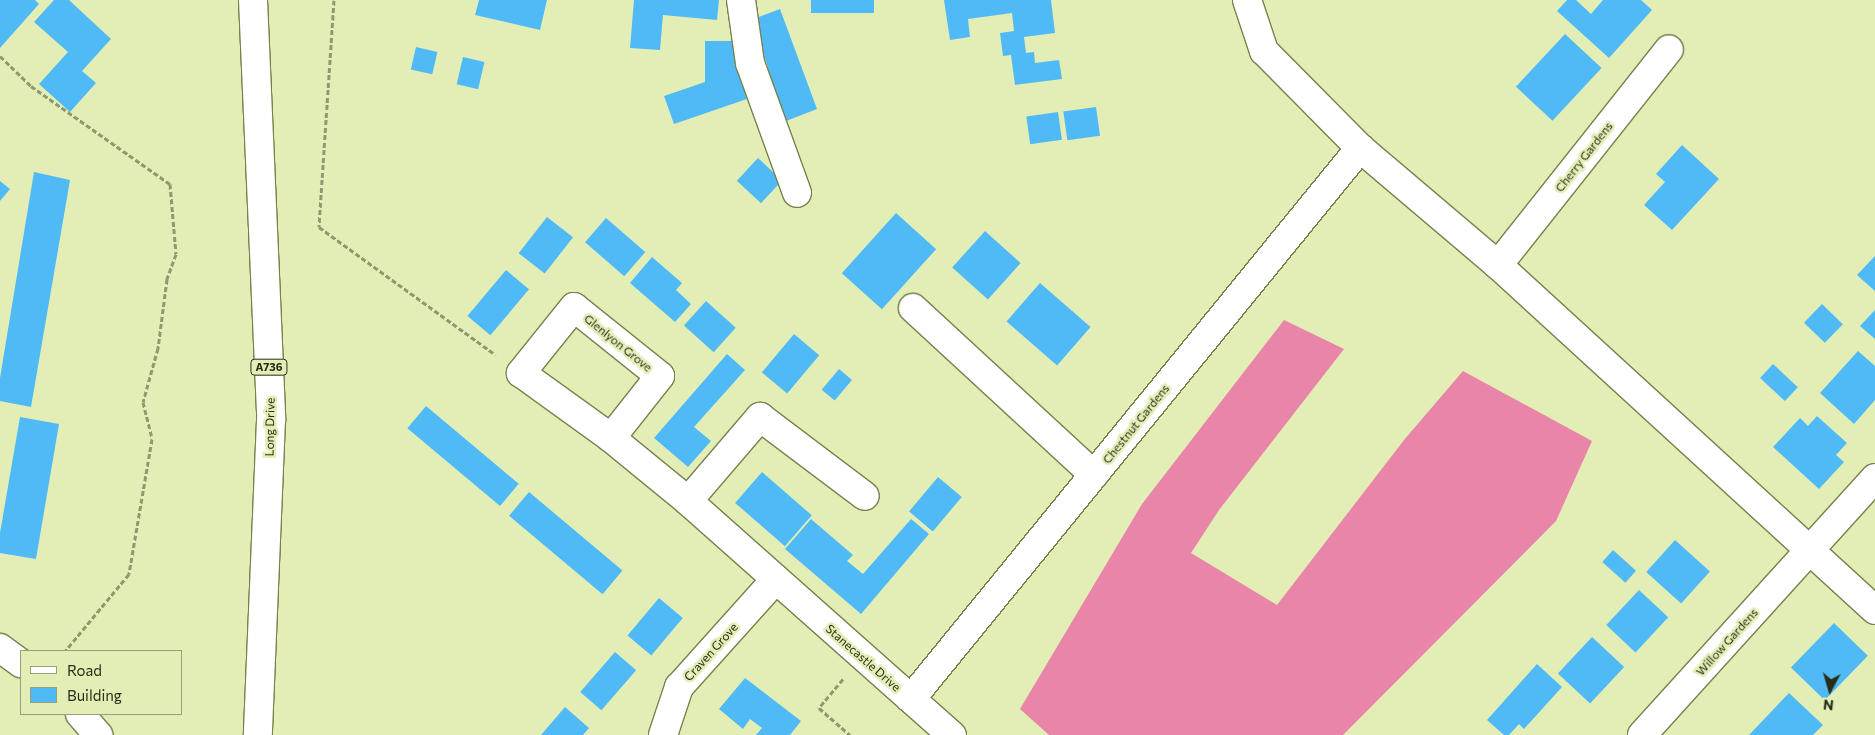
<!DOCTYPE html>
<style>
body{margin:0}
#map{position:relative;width:1875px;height:735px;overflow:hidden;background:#e2eeb6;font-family:Commissioner,sans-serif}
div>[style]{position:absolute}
.forest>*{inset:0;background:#ea85aa}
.building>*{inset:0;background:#50baf7;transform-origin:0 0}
.path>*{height:3px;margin-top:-1.5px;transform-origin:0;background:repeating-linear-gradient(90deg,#90986f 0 5px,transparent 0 7.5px)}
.roads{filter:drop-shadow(1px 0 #77814d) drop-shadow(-1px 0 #77814d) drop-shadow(0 1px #77814d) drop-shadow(0 -1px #77814d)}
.minor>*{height:28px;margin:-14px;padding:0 14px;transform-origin:14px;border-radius:14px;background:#fff}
.primary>*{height:28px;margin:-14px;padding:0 14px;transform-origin:14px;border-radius:14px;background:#fff}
span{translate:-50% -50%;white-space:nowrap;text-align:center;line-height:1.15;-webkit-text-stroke:5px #e2eeb6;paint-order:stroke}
.shield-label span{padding:1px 4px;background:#e2eeb6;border:1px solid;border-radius:4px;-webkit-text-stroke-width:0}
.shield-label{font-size:11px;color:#292d17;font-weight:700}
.street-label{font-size:12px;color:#292d17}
.legend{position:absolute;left:20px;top:650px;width:162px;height:65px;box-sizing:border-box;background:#e2eeb6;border:1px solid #98a176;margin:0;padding:6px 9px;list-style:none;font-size:15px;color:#292d17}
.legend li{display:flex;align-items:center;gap:10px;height:25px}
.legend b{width:25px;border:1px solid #98a176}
.north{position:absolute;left:1805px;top:665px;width:50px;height:50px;-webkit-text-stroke:4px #e2eeb6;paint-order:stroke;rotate:186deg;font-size:14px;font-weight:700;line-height:20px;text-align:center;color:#292d17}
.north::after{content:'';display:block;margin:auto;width:18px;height:22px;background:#292d17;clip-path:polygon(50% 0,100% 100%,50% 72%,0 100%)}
</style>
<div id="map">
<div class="forest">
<i style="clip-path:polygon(1284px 320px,1344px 349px,1219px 510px,1191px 553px,1277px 605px,1404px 440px,1463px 371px,1592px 441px,1556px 521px,1343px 735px,1049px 735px,1020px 709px,1142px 504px)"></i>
</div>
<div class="building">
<i style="clip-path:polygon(0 0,35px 0,39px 4px,0 48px)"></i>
<i style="clip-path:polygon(54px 0,69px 0,111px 39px,82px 71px,96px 83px,70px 112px,39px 84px,68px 52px,34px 22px)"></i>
<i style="clip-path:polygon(479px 0,547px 0,540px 30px,475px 15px)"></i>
<i style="clip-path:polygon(634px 0,719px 0,717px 20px,663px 15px,660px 50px,630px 48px)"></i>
<i style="left:811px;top:0;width:63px;height:13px"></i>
<i style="clip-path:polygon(944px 0,1051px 0,1055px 33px,1024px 37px,1026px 53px,1034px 52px,1035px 63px,1059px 60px,1062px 79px,1015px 85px,1011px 55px,1003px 56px,1000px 33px,1014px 31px,1012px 13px,968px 19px,970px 37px,950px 40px)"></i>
<i style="clip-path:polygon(1567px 0,1576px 0,1591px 14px,1603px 0,1641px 0,1652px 10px,1609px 58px,1557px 11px)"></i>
<i style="clip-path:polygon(780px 9px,817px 109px,781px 123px,761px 70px,768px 67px,751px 20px)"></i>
<i style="left:1565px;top:34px;width:50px;height:72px;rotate:43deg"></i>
<i style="clip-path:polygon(705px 41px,738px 41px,738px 71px,747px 99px,674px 124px,664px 96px,705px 82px)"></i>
<i style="left:416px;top:47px;width:22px;height:23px;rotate:13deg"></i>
<i style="left:463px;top:57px;width:22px;height:28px;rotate:13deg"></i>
<i style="left:1096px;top:107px;width:29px;height:33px;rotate:82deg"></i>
<i style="left:1058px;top:112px;width:28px;height:32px;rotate:82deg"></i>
<i style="clip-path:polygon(1682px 145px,1719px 179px,1672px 230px,1644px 205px,1665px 182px,1656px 174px)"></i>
<i style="left:758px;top:158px;width:33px;height:31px;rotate:43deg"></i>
<i style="clip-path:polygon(34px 172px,70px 180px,31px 407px,0 401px,0 378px)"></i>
<i style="clip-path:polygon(0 181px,10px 189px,0 201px)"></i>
<i style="left:896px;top:213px;width:54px;height:81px;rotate:42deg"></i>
<i style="left:547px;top:217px;width:33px;height:46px;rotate:38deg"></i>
<i style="left:606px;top:218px;width:52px;height:32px;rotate:41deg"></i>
<i style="left:985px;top:231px;width:48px;height:49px;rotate:42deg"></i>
<i style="clip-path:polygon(1875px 256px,1875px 291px,1857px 275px)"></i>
<i style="clip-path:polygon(652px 257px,682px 283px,676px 290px,691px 304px,675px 322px,630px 283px)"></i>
<i style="left:506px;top:270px;width:30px;height:60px;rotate:40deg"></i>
<i style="left:1040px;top:283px;width:67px;height:51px;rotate:41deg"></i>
<i style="left:706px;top:301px;width:40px;height:33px;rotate:42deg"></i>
<i style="left:1822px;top:304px;width:29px;height:26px;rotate:44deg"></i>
<i style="clip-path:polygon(1875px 310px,1875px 339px,1860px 326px)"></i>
<i style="left:794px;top:334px;width:33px;height:50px;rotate:40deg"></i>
<i style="clip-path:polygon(1858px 351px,1875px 366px,1875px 400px,1854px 424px,1820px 393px)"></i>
<i style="clip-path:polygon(727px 354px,745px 370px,694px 427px,711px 441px,688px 467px,654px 438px)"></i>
<i style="left:1773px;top:364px;width:34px;height:19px;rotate:43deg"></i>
<i style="left:839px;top:369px;width:17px;height:27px;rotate:40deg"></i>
<i style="left:426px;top:406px;width:121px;height:29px;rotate:40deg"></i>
<i style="clip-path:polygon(1817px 416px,1847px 443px,1836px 455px,1844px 462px,1819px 489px,1773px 447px,1800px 418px,1808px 426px)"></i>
<i style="clip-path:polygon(20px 417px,59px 424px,36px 559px,0 553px,0 533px)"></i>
<i style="left:762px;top:472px;width:66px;height:41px;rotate:41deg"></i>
<i style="left:938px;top:477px;width:31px;height:45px;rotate:40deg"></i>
<i style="left:529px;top:492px;width:122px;height:31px;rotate:40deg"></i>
<i style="clip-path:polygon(811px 519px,853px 555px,847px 561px,863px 574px,911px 519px,929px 534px,861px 614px,785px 549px)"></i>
<i style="left:1675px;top:540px;width:47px;height:43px;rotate:42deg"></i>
<i style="left:1613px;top:550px;width:31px;height:16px;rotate:42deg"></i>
<i style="left:1639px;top:590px;width:40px;height:48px;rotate:43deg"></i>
<i style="left:659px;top:598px;width:31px;height:49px;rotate:40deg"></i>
<i style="left:1834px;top:623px;width:47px;height:62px;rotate:44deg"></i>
<i style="left:1592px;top:637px;width:44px;height:50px;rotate:43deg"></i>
<i style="left:615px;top:652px;width:28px;height:53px;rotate:41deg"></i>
<i style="clip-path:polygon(1537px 664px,1562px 687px,1524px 729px,1519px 724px,1509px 735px,1504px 735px,1487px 720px)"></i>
<i style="clip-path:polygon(745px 678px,801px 721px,790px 735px,756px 735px,762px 728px,750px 719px,743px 729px,719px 709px)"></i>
<i style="clip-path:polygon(1789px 693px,1823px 725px,1813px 735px,1749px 735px)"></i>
<i style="clip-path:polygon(565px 707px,589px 728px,583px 735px,541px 735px)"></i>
</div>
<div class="path">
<i style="left:334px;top:0;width:227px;rotate:93.8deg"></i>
<i style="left:319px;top:227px;width:218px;rotate:35.9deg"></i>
<i style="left:0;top:56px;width:43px;rotate:44.1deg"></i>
<i style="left:31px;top:86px;width:170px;rotate:35.2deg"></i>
<i style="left:170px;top:184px;width:70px;rotate:85.1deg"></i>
<i style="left:176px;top:254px;width:27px;rotate:110deg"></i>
<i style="left:167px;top:279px;width:70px;rotate:97.4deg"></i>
<i style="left:158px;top:348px;width:56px;rotate:105.5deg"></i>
<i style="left:143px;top:402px;width:38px;rotate:76deg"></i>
<i style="left:152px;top:439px;width:137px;rotate:99.7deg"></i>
<i style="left:129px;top:574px;width:100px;rotate:129.7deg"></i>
<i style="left:843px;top:679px;width:38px;rotate:130deg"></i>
<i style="left:819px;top:708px;width:41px;rotate:41.1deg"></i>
</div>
<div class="roads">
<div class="minor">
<i style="left:741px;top:0;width:64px;rotate:81.9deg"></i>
<i style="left:750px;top:63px;width:138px;rotate:70.1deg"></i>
<i style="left:1247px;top:0;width:54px;rotate:71.6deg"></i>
<i style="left:1264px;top:51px;width:136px;rotate:45.3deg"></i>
<i style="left:1360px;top:148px;width:181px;rotate:40.3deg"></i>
<i style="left:1498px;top:265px;width:511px;rotate:42.46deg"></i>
<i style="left:1498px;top:265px;width:275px;rotate:-51.6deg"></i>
<i style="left:913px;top:308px;width:246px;rotate:42.7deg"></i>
<i style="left:611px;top:438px;width:79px;rotate:-51.7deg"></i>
<i style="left:660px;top:376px;width:110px;rotate:-141.3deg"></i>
<i style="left:574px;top:307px;width:85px;rotate:128.8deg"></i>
<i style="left:521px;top:373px;width:111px;rotate:35.8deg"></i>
<i style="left:611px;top:438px;width:99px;rotate:39.3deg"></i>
<i style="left:688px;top:501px;width:353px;rotate:41.6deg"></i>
<i style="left:688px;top:501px;width:111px;rotate:-49.4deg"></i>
<i style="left:760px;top:417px;width:131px;rotate:37deg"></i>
<i style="left:0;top:648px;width:26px;rotate:36deg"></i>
<i style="left:911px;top:699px;width:711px;rotate:-50.82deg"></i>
<i style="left:80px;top:714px;width:28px;rotate:49deg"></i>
<i style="left:663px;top:735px;width:51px;rotate:-71.6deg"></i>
<i style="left:679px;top:687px;width:145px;rotate:-48.1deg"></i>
<i style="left:1642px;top:735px;width:347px;rotate:-47.8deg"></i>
</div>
<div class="primary">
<i style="left:253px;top:0;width:420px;rotate:87.5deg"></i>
<i style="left:271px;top:420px;width:315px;rotate:92.4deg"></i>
</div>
</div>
<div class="shield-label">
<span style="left:269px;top:367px">A736</span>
</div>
<div class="street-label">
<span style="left:1584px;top:157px;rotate:-52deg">Cherry Gardens</span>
<span style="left:618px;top:343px;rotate:39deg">Glenlyon Grove</span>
<span style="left:1136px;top:424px;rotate:-51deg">Chestnut Gardens</span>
<span style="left:270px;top:427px;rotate:-89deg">Long Drive</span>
<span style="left:1727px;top:642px;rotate:-48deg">Willow Gardens</span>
<span style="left:711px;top:652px;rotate:-48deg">Craven Grove</span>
<span style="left:863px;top:658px;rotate:41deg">Stanecastle Drive</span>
</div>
<ul class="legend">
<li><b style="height:6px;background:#fff"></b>Road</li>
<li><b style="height:14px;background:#50baf7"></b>Building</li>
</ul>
<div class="north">N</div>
</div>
